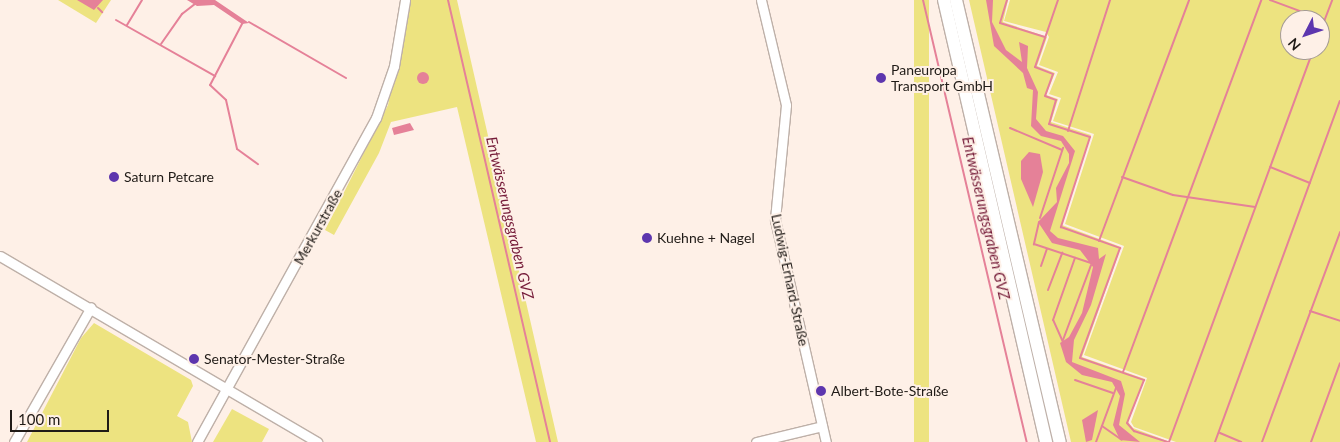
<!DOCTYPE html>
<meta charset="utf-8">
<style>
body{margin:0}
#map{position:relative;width:1340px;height:442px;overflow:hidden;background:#fef0e7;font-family:Lato,sans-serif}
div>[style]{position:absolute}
.green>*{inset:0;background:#ede380;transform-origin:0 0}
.water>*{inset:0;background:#e58198}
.round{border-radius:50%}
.stream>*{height:2px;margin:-1px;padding:0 1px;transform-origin:1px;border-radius:1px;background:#e58198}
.roads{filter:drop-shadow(1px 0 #beb0a8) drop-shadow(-1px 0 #beb0a8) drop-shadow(0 1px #beb0a8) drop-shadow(0 -1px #beb0a8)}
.minor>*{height:9px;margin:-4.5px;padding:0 4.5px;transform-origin:4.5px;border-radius:4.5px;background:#fff}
.highway>*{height:12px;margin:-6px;padding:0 6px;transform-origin:6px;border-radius:6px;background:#fff}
.dots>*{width:14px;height:14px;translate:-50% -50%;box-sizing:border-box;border:2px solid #fef0e7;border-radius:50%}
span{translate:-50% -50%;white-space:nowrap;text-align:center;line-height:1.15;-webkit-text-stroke:4px #fef0e7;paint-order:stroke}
.poi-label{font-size:14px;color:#201b17}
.left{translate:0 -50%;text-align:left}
.street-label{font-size:14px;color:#201b17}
.water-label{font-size:15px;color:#751b38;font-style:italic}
.north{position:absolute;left:1280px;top:10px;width:50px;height:50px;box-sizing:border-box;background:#fef0e7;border:1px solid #a59b94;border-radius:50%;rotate:229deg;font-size:14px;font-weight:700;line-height:20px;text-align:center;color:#201b17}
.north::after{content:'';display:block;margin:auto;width:18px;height:22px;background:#5d36ae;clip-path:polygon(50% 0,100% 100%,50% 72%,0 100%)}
.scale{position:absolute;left:10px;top:410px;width:99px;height:22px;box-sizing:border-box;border:2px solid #201b17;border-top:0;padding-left:6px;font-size:15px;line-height:18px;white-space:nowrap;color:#201b17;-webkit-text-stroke:4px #fef0e7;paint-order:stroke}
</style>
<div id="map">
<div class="green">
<i style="clip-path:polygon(58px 0,111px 0,96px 23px)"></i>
<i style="clip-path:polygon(408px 0,457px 0,558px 442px,536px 442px,457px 107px,391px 122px,379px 153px,334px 235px,325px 230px,388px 105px)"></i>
<i style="left:914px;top:0;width:15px;height:454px"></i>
<i style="clip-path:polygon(969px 0,1008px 0,1003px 22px,1047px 37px,1037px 66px,1055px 73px,1046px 95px,1058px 99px,1051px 122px,1091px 135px,1062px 225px,1121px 247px,1082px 357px,1145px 379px,1128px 422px,1133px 428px,1170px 442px,1071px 442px)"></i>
<i style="clip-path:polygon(evenodd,1010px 0,1340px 0,1340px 442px,1176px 442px,1134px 427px,1131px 422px,1147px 378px,1084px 355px,1124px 246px,1065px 224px,1094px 134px,1053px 121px,1061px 98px,1049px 94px,1058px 72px,1039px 65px,1049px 37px,1046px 32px,1004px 21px,1010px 0,1290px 20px,1320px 20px,1320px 50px,1290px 50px,1290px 20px)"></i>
<i style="clip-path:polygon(94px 323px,191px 380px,193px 386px,177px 416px,188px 422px,192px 442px,27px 442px,81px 338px)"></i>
<i style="clip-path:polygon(232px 409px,269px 429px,262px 442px,213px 442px)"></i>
</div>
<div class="water">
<i style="clip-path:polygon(77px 0,103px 0,94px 10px)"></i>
<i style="clip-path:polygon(187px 0,215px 0,249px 23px,242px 24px,214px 5px,197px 6px)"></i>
<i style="clip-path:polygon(986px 0,993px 0,992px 22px,1006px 50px,1022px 62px,1019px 42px,1028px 46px,1027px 68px,1038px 92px,1036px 119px,1046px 131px,1063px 136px,1075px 151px,1050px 231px,1058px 238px,1098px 248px,1099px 259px,1106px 254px,1091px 305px,1074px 340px,1072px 362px,1121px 381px,1125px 394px,1119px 425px,1140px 442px,1120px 440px,1113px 425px,1120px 396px,1112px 382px,1082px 375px,1066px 362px,1060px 343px,1069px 337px,1082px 313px,1093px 267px,1080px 250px,1052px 243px,1038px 222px,1057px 202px,1056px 188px,1069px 163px,1069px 154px,1061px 141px,1041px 136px,1031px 126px,1033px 90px,1027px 88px,1023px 73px,994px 46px)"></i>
<i class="round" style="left:417px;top:72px;width:12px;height:12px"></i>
<i style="clip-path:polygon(410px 123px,414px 130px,394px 135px,392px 128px)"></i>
<i style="clip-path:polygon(1029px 152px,1040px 154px,1043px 172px,1033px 207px,1021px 179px,1021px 161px)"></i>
<i style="clip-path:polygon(1098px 410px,1092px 440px,1086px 442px,1082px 420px)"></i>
</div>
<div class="stream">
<i style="left:448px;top:0;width:454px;rotate:77deg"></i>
<i style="left:923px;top:0;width:454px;rotate:76.8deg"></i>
<i style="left:1007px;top:0;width:24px;rotate:107deg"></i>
<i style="left:1000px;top:23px;width:47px;rotate:17.3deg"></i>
<i style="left:1058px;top:0;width:71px;rotate:108.9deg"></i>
<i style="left:1035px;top:67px;width:19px;rotate:21deg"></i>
<i style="left:1053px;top:74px;width:23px;rotate:110deg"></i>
<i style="left:1045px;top:96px;width:12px;rotate:20deg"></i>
<i style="left:1056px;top:100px;width:25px;rotate:106deg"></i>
<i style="left:1049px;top:124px;width:43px;rotate:17.6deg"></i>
<i style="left:1090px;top:137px;width:95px;rotate:107.9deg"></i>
<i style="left:1061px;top:227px;width:63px;rotate:19.6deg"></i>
<i style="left:1120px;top:248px;width:117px;rotate:110deg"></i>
<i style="left:1080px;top:358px;width:68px;rotate:19deg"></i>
<i style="left:1144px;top:380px;width:46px;rotate:111.6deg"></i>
<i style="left:1127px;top:423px;width:11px;rotate:49deg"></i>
<i style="left:1134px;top:431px;width:36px;rotate:18deg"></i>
<i style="left:1270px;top:0;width:58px;rotate:20.3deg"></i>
<i style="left:98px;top:8px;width:6px;rotate:45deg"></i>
<i style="left:116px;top:20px;width:114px;rotate:29.5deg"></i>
<i style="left:243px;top:22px;width:71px;rotate:117.6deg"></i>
<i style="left:210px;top:85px;width:22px;rotate:43deg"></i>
<i style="left:226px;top:100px;width:50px;rotate:77.3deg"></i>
<i style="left:237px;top:149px;width:26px;rotate:36deg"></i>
<i style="left:249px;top:22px;width:112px;rotate:30deg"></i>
<i style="left:127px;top:25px;width:29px;rotate:-59deg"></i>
<i style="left:1320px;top:32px;width:34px;rotate:-69deg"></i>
<i style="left:161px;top:44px;width:37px;rotate:-55deg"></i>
<i style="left:182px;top:14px;width:23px;rotate:-38deg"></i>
<i style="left:1010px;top:128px;width:56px;rotate:22.9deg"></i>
<i style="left:1068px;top:131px;width:138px;rotate:-72.2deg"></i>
<i style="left:1270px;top:167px;width:43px;rotate:21.8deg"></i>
<i style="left:1122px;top:177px;width:54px;rotate:19.4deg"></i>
<i style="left:1173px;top:195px;width:83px;rotate:8.3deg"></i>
<i style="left:1040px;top:218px;width:74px;rotate:-71.8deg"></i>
<i style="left:1039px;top:222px;width:23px;rotate:103deg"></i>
<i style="left:1034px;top:244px;width:60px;rotate:18.4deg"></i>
<i style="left:1099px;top:241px;width:257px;rotate:-69.5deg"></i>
<i style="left:1041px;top:266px;width:18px;rotate:-71deg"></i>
<i style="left:1048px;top:290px;width:40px;rotate:-69deg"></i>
<i style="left:1310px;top:311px;width:32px;rotate:18deg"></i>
<i style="left:1063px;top:340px;width:80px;rotate:-69.5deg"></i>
<i style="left:1063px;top:342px;width:24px;rotate:-114deg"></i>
<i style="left:1053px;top:320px;width:66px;rotate:-70.5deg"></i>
<i style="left:1123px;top:372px;width:397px;rotate:-69.6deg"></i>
<i style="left:1075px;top:380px;width:40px;rotate:18.9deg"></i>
<i style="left:1102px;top:426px;width:24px;rotate:35deg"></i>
<i style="left:1220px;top:433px;width:23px;rotate:23deg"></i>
<i style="left:1096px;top:442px;width:58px;rotate:-69.7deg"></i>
<i style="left:1169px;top:442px;width:418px;rotate:-69.8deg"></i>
<i style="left:1215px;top:442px;width:363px;rotate:-69.9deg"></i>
<i style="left:1262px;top:442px;width:224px;rotate:-69.6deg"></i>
<i style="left:1311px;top:442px;width:84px;rotate:-69.8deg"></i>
</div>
<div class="roads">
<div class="minor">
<i style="left:761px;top:0;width:108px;rotate:76.6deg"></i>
<i style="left:786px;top:105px;width:116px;rotate:95.5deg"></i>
<i style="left:775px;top:220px;width:228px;rotate:77.1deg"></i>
<i style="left:0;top:256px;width:368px;rotate:30.4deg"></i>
<i style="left:14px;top:442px;width:155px;rotate:-60.3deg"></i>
<i style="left:197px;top:442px;width:370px;rotate:-61.1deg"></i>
<i style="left:376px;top:118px;width:55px;rotate:-70.9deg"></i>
<i style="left:394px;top:66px;width:67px;rotate:-80.5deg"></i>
<i style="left:756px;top:442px;width:68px;rotate:-13.6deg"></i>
</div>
<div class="highway">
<i style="left:944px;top:0;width:454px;rotate:77deg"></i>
<i style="left:956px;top:0;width:454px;rotate:76.8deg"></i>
</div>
</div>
<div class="dots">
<i style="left:881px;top:78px;background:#5d36ae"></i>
<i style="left:114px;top:177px;background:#5d36ae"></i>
<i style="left:647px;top:238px;background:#5d36ae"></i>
<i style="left:194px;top:359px;background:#5d36ae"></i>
<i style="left:821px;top:391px;background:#5d36ae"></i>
</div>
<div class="poi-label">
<span class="left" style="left:891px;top:78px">Paneuropa<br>Transport GmbH</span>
<span class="left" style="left:124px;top:177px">Saturn Petcare</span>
<span class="left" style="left:657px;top:238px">Kuehne + Nagel</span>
<span class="left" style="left:204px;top:359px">Senator-Mester-Straße</span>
<span class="left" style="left:831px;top:391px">Albert-Bote-Straße</span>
</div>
<div class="street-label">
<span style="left:318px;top:227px;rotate:-61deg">Merkurstraße</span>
<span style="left:790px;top:280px;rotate:78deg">Ludwig-Erhard-Straße</span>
</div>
<div class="water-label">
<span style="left:510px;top:218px;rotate:77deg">Entwässerungsgraben GVZ</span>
<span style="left:986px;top:218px;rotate:77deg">Entwässerungsgraben GVZ</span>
</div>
<div class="north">N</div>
<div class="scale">100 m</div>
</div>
